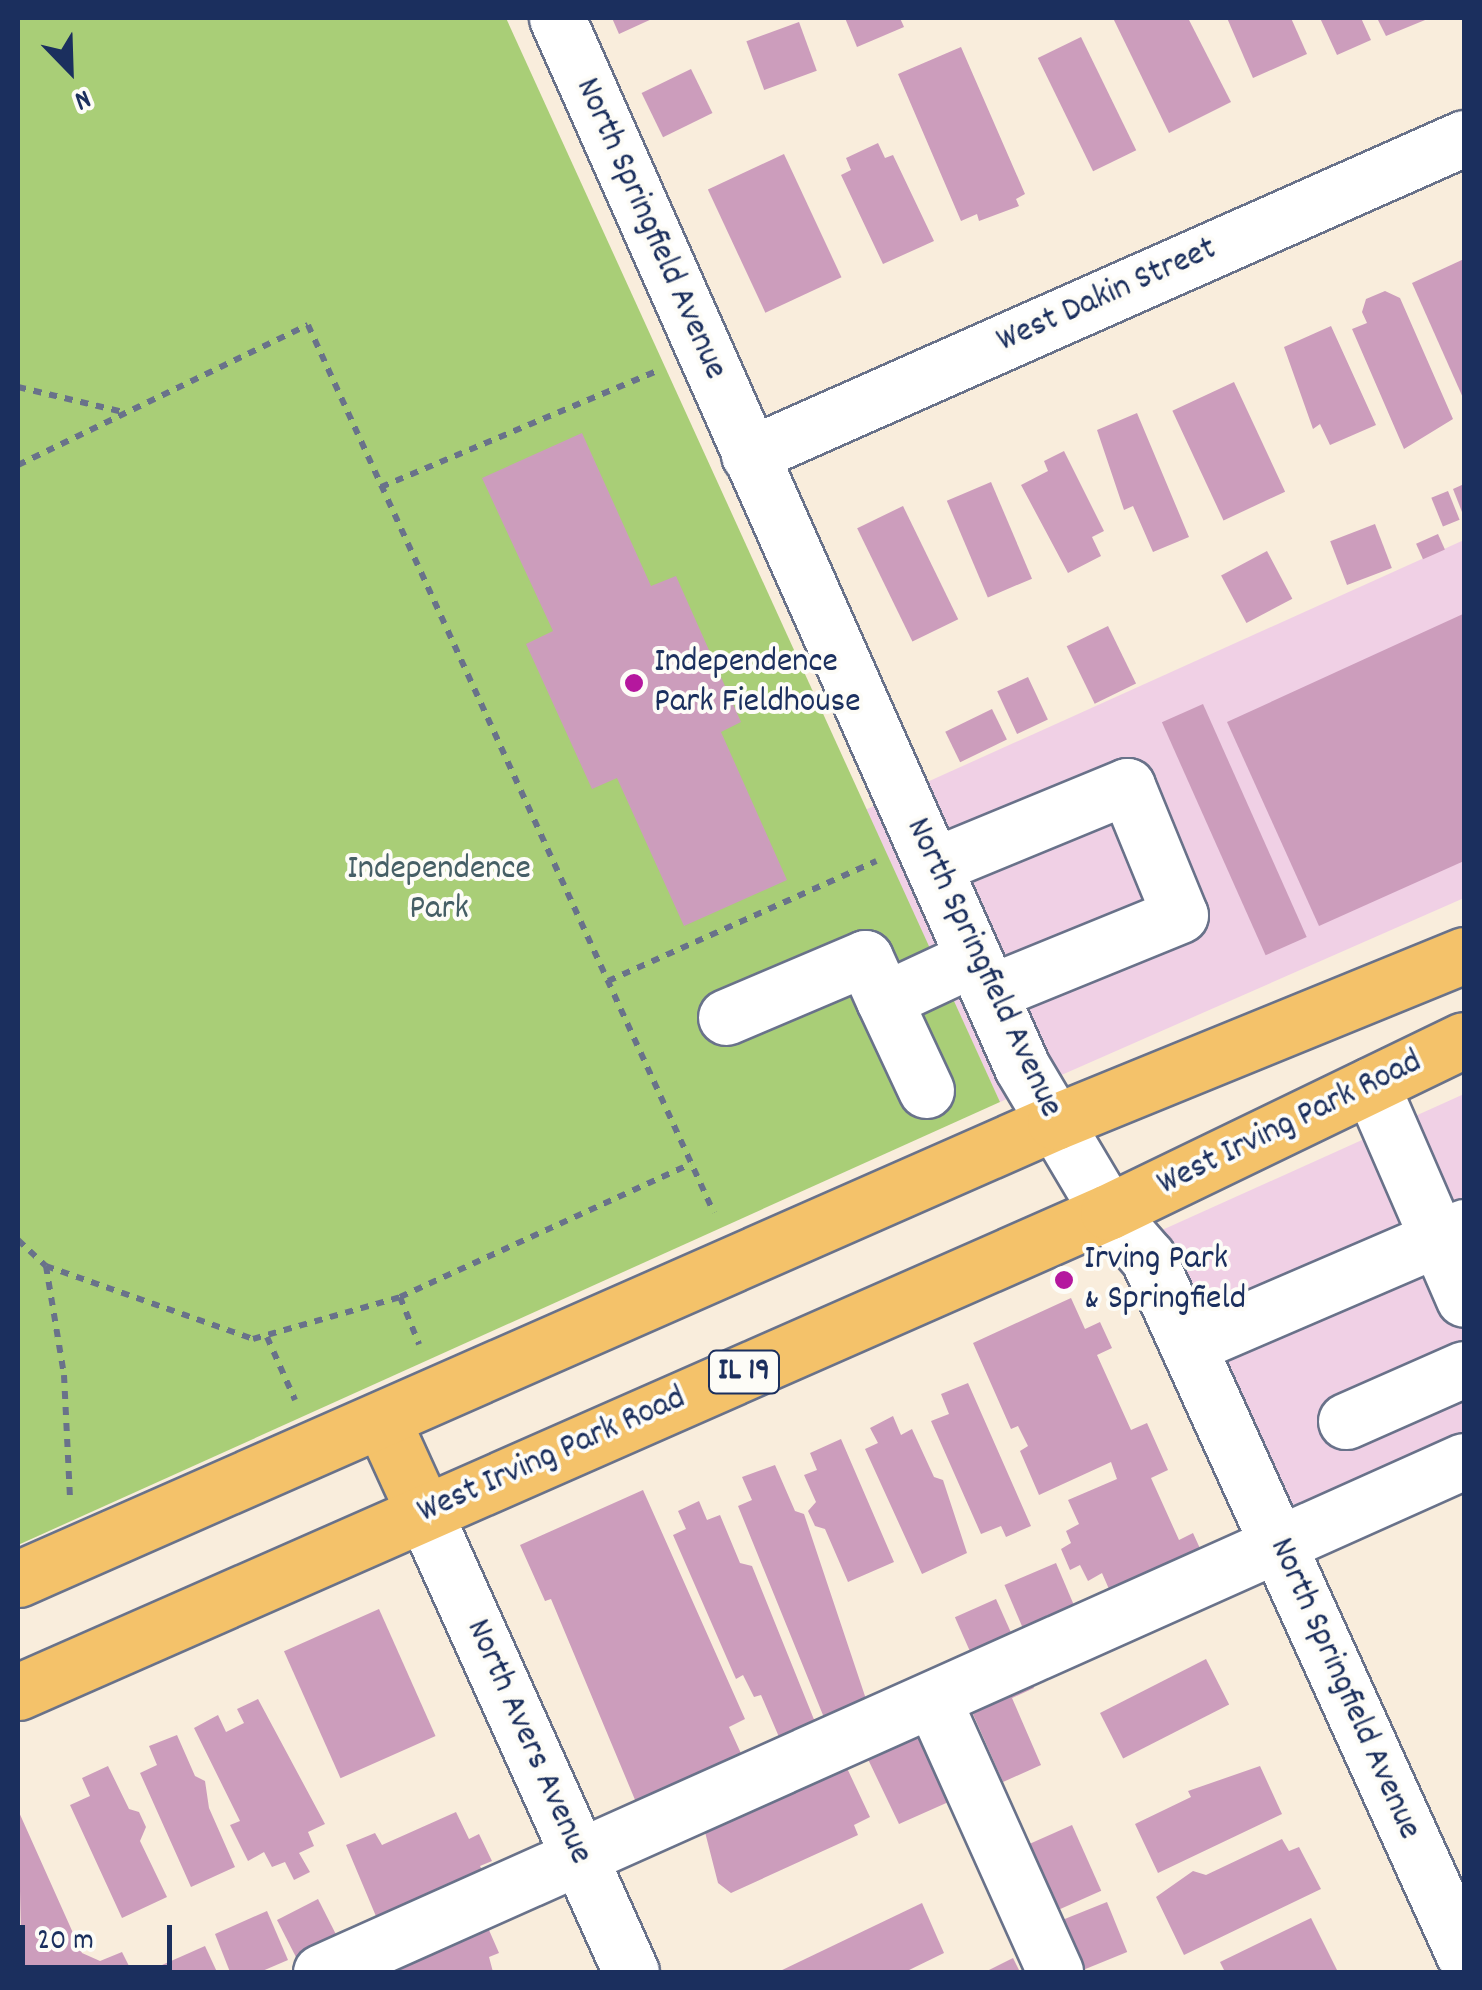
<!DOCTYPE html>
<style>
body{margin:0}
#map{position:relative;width:1482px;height:1990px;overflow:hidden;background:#f9eddc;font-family:Dekko,sans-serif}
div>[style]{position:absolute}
.built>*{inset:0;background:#f0d0e5}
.green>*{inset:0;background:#a9ce77}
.building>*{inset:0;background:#cc9dbc;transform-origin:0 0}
.path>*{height:6px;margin-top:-3px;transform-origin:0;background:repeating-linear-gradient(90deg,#69728a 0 8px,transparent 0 16px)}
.roads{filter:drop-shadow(2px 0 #69728a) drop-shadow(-2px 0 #69728a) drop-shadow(0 2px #69728a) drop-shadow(0 -2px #69728a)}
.minor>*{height:55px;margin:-27.5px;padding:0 27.5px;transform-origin:27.5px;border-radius:27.5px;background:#fff}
.major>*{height:55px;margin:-27.5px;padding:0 27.5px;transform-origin:27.5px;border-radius:27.5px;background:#f4c26a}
.dots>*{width:28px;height:28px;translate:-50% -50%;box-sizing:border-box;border:5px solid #fdfcf7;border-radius:50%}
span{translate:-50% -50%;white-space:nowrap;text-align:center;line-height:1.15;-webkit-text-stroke:8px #fdfcf7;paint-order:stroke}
.shield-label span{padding:2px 8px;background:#fdfcf7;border:2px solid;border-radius:8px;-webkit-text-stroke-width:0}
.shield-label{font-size:32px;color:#1b2f5e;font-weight:700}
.street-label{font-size:35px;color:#1b2f5e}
.poi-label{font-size:35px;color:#1b2f5e}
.left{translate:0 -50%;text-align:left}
.park-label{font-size:35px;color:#465f66}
.frame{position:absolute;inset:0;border:20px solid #1b2f5e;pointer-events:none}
.north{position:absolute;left:20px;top:20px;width:100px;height:100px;-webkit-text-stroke:8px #fdfcf7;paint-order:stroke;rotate:157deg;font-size:28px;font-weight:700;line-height:40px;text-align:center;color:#1b2f5e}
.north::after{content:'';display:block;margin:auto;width:35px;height:45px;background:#1b2f5e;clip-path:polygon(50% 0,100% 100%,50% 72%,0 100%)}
.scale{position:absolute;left:20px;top:1925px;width:152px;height:45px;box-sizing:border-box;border:5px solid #1b2f5e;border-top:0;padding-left:12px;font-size:30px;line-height:35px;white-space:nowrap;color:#1b2f5e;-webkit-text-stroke:8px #fdfcf7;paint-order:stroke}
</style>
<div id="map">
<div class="built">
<i style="clip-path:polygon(1464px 540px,1464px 898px,1000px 1102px,865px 810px)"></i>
<i style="clip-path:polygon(1464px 1094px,1464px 1455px,1287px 1535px,1151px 1235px)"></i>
</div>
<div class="green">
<i style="clip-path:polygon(18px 18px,506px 18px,1000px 1102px,18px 1545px)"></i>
</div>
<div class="building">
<i style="clip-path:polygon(612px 18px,654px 18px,619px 34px)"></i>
<i style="clip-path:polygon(845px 18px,900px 18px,904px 27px,857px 47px)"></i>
<i style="clip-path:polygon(1113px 18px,1188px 18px,1231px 102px,1169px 133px)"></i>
<i style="clip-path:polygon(1227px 18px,1291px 18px,1307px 54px,1253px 78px)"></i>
<i style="clip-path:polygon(1320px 18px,1361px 18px,1371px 40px,1337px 55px)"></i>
<i style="clip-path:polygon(1377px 18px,1430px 18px,1386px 36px)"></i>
<i style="left:799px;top:22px;width:52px;height:56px;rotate:70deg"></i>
<i style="left:1081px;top:37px;width:126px;height:48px;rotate:64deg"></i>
<i style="clip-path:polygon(961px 47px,1025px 194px,1016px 199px,1019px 206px,979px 221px,977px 214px,961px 221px,898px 74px)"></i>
<i style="left:691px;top:69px;width:49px;height:55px;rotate:64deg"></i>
<i style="clip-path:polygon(878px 143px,885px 158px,893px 155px,934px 241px,883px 264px,841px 175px,851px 170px,846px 158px)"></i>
<i style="left:784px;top:154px;width:136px;height:84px;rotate:65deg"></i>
<i style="clip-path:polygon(1464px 259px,1464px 400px,1412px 283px)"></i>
<i style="clip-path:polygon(1385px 291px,1400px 298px,1453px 419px,1404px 449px,1352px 329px,1367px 323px,1362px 312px,1366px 299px)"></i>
<i style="clip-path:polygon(1331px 326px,1376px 425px,1330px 445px,1320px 424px,1313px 429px,1284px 347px)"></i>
<i style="left:1234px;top:382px;width:121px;height:68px;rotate:65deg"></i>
<i style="clip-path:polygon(1137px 413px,1189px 537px,1153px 552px,1133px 506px,1124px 510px,1097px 430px)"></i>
<i style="clip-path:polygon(582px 433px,651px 586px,676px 576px,741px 722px,721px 732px,787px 880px,684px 926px,617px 778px,592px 789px,526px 644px,553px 631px,482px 478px)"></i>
<i style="clip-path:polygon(1064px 451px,1104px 531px,1092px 537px,1101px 556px,1068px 573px,1021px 485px,1048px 471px,1044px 461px)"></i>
<i style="left:991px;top:482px;width:105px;height:48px;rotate:67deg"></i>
<i style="clip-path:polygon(1464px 484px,1464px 517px,1453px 489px)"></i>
<i style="left:1448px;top:491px;width:31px;height:18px;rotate:68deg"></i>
<i style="left:903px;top:506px;width:126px;height:51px;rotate:64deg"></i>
<i style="left:1375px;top:524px;width:47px;height:48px;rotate:69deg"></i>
<i style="left:1438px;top:534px;width:17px;height:24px;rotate:66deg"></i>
<i style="left:1267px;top:551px;width:54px;height:52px;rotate:62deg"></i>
<i style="clip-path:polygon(1463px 614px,1464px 861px,1319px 926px,1227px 722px)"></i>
<i style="left:1108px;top:626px;width:64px;height:46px;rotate:64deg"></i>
<i style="left:1028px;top:677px;width:47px;height:34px;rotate:65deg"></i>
<i style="left:1203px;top:704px;width:255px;height:45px;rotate:66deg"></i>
<i style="left:992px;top:709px;width:34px;height:52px;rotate:64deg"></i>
<i style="clip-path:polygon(1071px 1298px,1085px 1329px,1100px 1322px,1112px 1348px,1097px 1355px,1131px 1430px,1147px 1423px,1168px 1470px,1151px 1478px,1179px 1540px,1193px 1533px,1203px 1555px,1112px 1596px,1102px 1573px,1088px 1581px,1080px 1565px,1070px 1570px,1061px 1549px,1071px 1543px,1066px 1531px,1079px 1524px,1068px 1500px,1117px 1479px,1111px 1462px,1039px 1495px,1020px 1451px,1028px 1446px,1018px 1426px,1011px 1429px,973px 1343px)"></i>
<i style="clip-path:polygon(968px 1383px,1031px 1526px,1006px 1537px,1001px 1526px,981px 1534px,931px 1421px,949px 1414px,941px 1394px)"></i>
<i style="clip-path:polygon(893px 1416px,901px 1435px,912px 1429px,934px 1477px,943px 1480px,967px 1553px,922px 1574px,865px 1449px,878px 1443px,870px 1428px)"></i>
<i style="clip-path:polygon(841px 1439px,894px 1562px,848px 1582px,825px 1529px,815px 1526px,808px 1511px,816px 1502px,804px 1475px,817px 1470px,810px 1453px)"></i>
<i style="clip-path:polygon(775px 1465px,795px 1511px,804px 1514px,867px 1702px,825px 1720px,738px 1506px,752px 1500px,742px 1477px)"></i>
<i style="clip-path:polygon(643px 1490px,745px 1719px,729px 1727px,744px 1760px,638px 1807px,551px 1599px,545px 1601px,520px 1545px)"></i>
<i style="clip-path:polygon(699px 1501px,707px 1520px,720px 1515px,740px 1563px,752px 1566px,815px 1722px,779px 1737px,761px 1695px,754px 1697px,743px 1675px,736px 1679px,673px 1535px,686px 1529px,678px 1511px)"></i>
<i style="left:1056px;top:1563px;width:52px;height:56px;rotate:67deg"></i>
<i style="left:996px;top:1599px;width:42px;height:45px;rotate:66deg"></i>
<i style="left:379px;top:1609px;width:139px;height:104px;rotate:66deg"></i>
<i style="left:1206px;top:1659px;width:51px;height:119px;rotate:63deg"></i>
<i style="clip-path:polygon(1031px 1679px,1034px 1688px,1012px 1698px,1041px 1765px,1003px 1782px,969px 1705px)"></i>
<i style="clip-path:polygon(258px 1699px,325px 1824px,308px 1832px,314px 1846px,299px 1853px,310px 1872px,294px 1880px,285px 1862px,272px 1867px,264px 1852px,248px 1861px,230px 1825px,240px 1821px,194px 1728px,218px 1715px,226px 1732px,244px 1723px,237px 1709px)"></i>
<i style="clip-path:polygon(910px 1731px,924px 1736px,953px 1800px,899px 1824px,865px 1753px)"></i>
<i style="clip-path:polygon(177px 1735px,195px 1776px,205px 1781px,209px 1808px,235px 1867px,191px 1887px,140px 1773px,157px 1765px,149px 1746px)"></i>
<i style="clip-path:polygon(108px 1766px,129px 1809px,139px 1812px,146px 1827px,140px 1841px,167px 1897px,122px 1918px,70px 1805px,90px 1796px,82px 1778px)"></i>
<i style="clip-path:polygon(846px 1766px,870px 1817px,854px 1825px,858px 1835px,731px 1893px,718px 1883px,705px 1832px)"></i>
<i style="clip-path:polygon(1260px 1766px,1282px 1814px,1158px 1873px,1135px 1824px,1191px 1797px,1188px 1791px)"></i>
<i style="clip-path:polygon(18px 1810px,82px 1953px,100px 1961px,122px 1952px,132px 1972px,22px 1972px)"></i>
<i style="clip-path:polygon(456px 1812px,469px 1839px,479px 1834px,492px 1861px,480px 1866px,484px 1874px,378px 1921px,346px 1845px,375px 1833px,382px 1845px)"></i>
<i style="left:1072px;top:1825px;width:72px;height:51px;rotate:66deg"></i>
<i style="clip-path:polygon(1282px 1839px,1289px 1851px,1299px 1847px,1321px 1889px,1184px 1955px,1156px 1897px,1193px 1871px,1206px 1875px)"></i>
<i style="left:318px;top:1899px;width:42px;height:46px;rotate:63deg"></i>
<i style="left:1107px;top:1902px;width:54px;height:53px;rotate:68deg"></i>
<i style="clip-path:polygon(922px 1903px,944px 1953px,905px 1972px,778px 1972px)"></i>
<i style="clip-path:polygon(267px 1911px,288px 1960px,260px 1972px,230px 1972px,215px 1934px)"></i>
<i style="clip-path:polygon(1311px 1918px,1338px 1972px,1225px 1972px,1220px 1962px)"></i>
<i style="clip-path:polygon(485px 1921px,499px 1953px,489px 1957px,493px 1972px,370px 1972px)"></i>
<i style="clip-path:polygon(205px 1946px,217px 1972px,165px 1972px,162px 1965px)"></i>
<i style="clip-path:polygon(1013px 1958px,1020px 1972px,985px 1972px)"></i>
</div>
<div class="path">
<i style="left:18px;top:387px;width:108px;rotate:13.4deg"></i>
<i style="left:18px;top:465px;width:322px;rotate:-25.8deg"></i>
<i style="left:308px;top:325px;width:976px;rotate:65.43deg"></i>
<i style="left:381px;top:487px;width:299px;rotate:-22.8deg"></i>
<i style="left:608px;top:981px;width:294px;rotate:-24.1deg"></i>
<i style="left:18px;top:1240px;width:38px;rotate:43deg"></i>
<i style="left:46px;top:1266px;width:219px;rotate:19.4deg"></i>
<i style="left:253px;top:1339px;width:153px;rotate:-15.9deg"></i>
<i style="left:400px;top:1297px;width:320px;rotate:-24.6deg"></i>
<i style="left:46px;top:1266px;width:110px;rotate:80.6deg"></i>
<i style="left:64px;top:1375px;width:123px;rotate:87.2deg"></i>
<i style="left:400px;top:1297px;width:51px;rotate:68deg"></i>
<i style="left:267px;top:1337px;width:69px;rotate:66deg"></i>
</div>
<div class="roads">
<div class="minor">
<i style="left:557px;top:18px;width:1147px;rotate:66.09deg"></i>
<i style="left:1022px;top:1067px;width:169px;rotate:59.3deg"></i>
<i style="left:1108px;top:1212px;width:61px;rotate:49deg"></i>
<i style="left:1148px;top:1258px;width:765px;rotate:65.61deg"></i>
<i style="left:749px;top:455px;width:782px;rotate:-23.91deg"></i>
<i style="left:933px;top:866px;width:210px;rotate:-22.4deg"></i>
<i style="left:1127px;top:786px;width:139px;rotate:67.7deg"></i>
<i style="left:1180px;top:915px;width:206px;rotate:157.8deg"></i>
<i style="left:726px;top:1017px;width:151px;rotate:-23deg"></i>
<i style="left:865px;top:958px;width:46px;rotate:65.7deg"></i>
<i style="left:1371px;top:1085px;width:233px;rotate:66.5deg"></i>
<i style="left:926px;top:1090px;width:99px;rotate:-115deg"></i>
<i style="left:884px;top:1000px;width:99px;rotate:-25deg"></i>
<i style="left:1188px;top:1346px;width:301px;rotate:-23.3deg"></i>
<i style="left:1346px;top:1421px;width:129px;rotate:-23.8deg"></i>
<i style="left:424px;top:1512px;width:504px;rotate:65.77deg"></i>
<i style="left:933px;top:1700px;width:298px;rotate:65.8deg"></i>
<i style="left:321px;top:1972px;width:1252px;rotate:-24.09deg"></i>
</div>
<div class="major">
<i style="left:382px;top:1420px;width:101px;rotate:65.5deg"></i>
<i style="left:18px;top:1579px;width:1133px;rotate:-23.78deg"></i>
<i style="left:1055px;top:1122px;width:442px;rotate:-22.2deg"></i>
<i style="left:18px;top:1692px;width:1191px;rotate:-23.77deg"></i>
<i style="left:1108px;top:1212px;width:395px;rotate:-25.8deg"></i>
</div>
</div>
<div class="dots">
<i style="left:634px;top:683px;background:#b5179e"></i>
<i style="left:1064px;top:1280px;background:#b5179e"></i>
</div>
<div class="shield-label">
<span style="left:744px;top:1372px">IL 19</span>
</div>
<div class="street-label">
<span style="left:650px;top:229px;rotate:66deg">North Springfield Avenue</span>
<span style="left:1107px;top:296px;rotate:-24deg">West Dakin Street</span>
<span style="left:983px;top:968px;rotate:65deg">North Springfield Avenue</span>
<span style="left:1290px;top:1124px;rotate:-26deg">West Irving Park Road</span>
<span style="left:552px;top:1456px;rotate:-24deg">West Irving Park Road</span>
<span style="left:1344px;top:1689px;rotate:66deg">North Springfield Avenue</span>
<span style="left:528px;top:1742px;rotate:66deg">North Avers Avenue</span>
</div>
<div class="poi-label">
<span class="left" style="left:654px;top:683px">Independence<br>Park Fieldhouse</span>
<span class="left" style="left:1084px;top:1280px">Irving Park<br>&amp; Springfield</span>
</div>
<div class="park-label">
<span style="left:439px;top:890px">Independence<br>Park</span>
</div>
<div class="frame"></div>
<div class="north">N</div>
<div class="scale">20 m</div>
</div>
